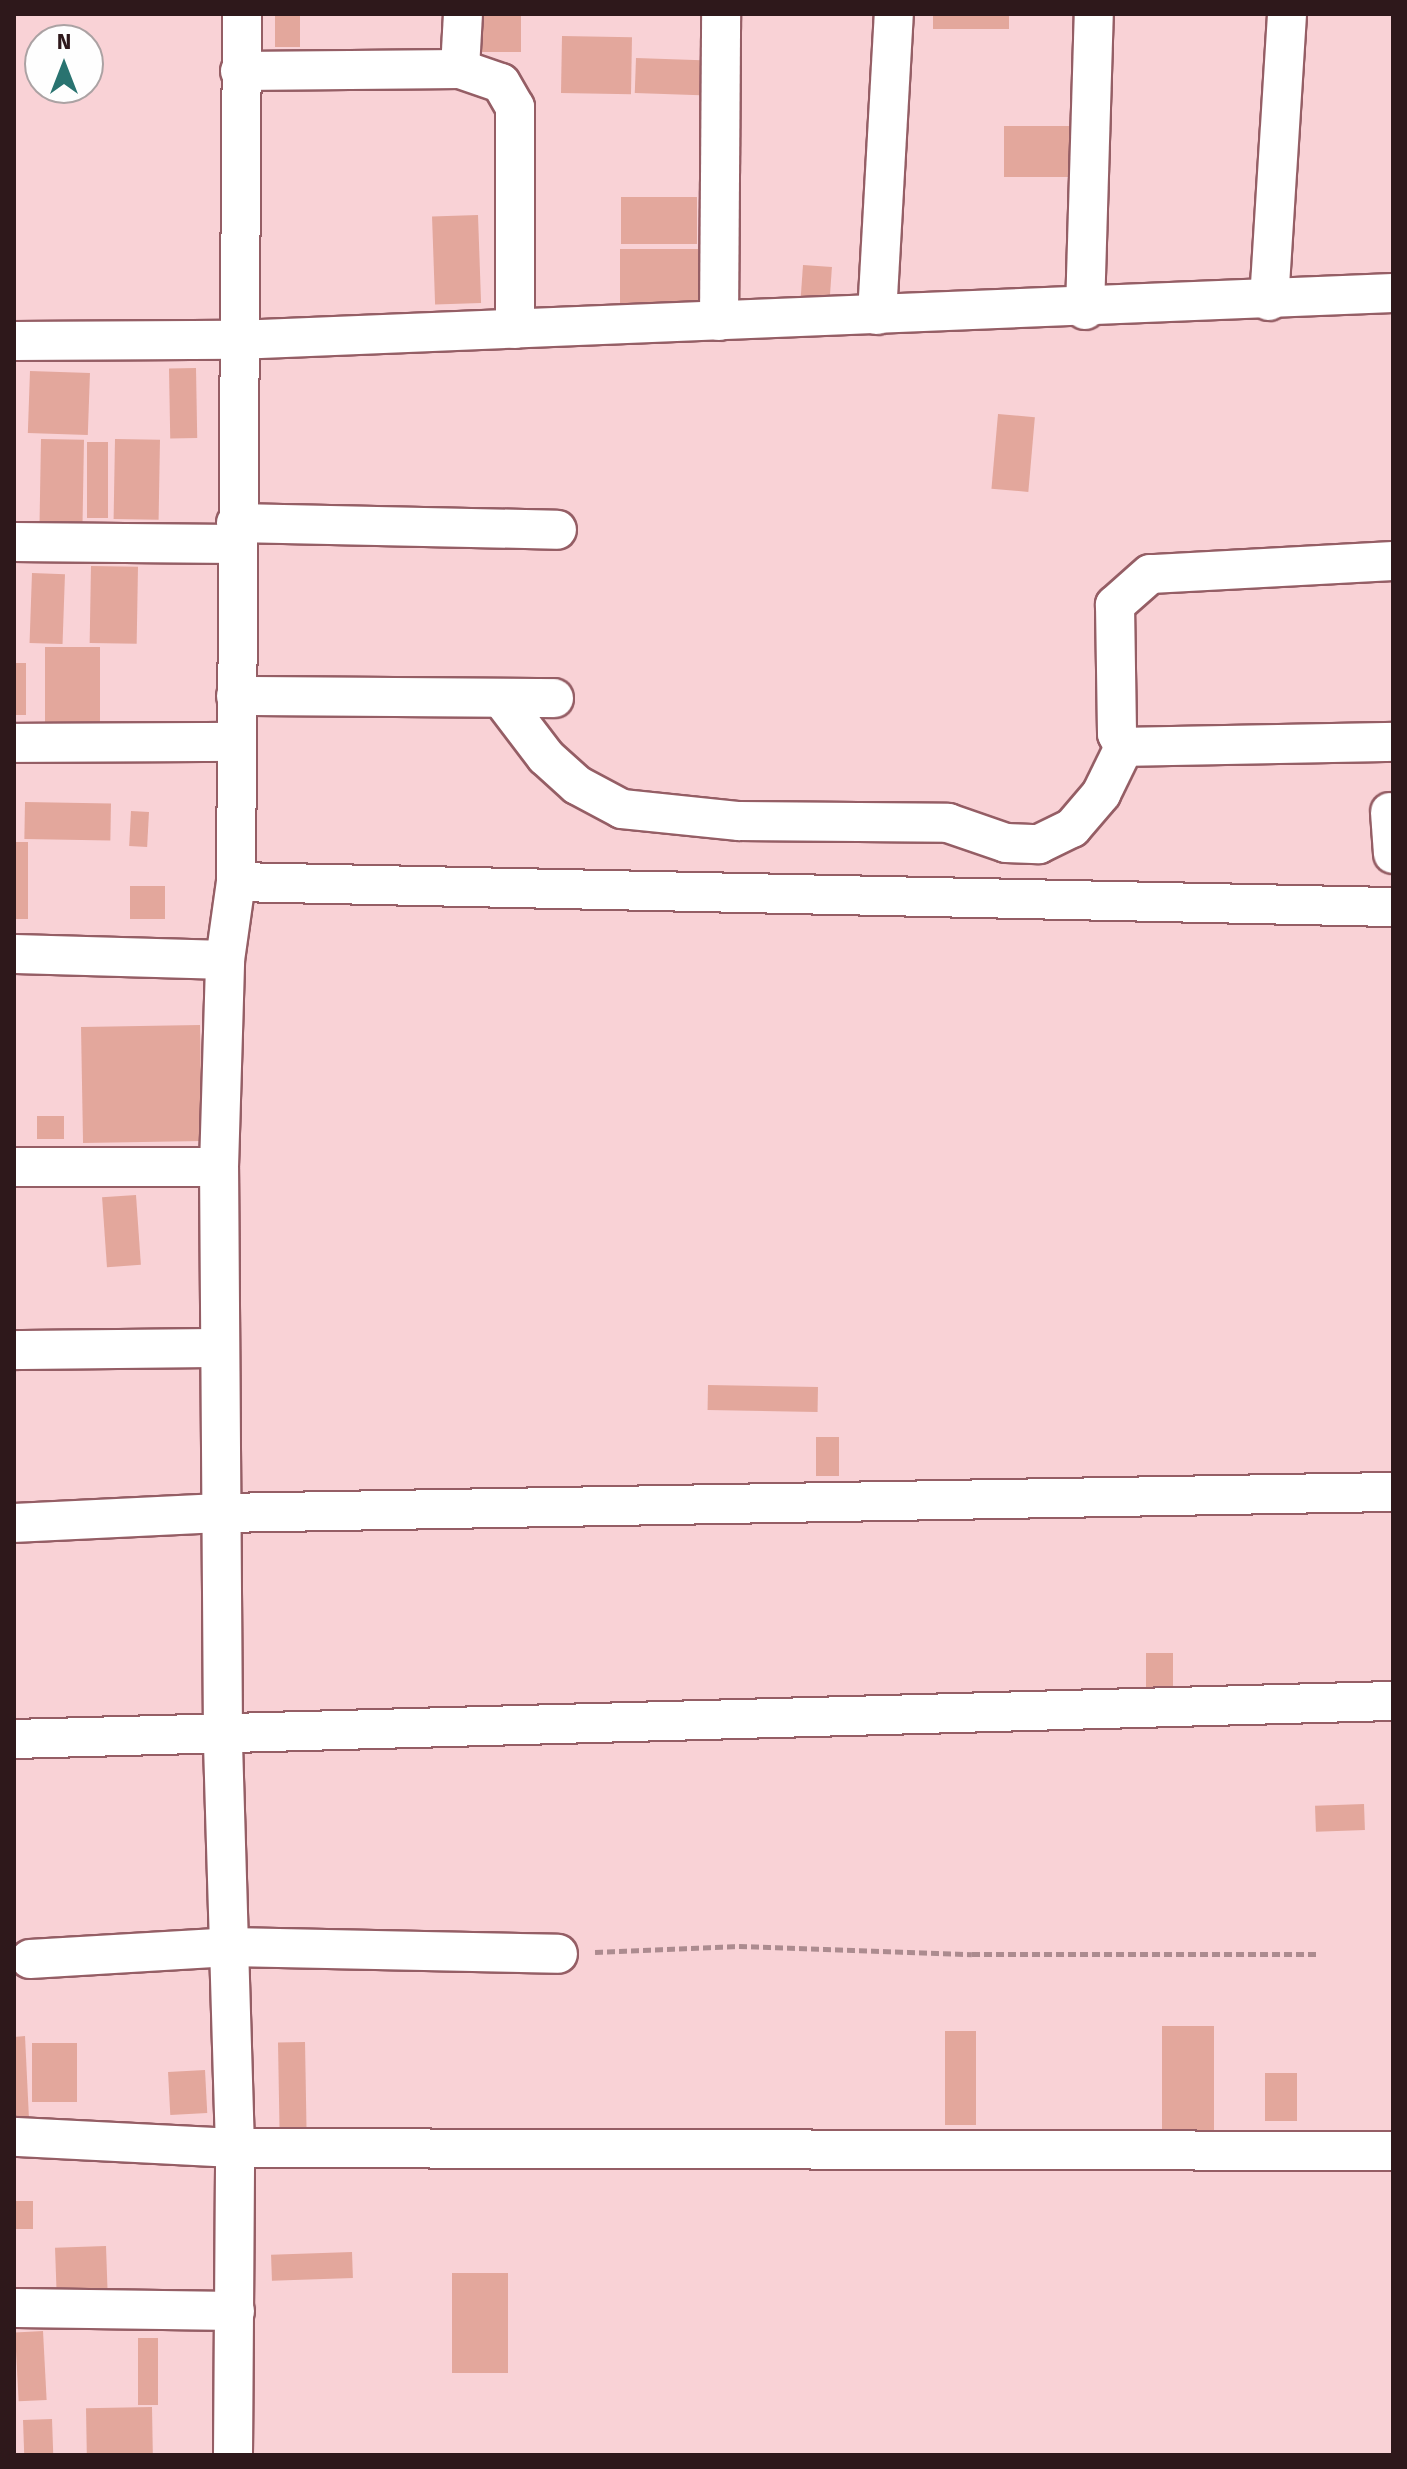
<!DOCTYPE html>
<style>
body{margin:0}
#map{position:relative;width:1407px;height:2469px;overflow:hidden;background:#f9d2d6;font-family:"Fira Sans",sans-serif}
div>[style]{position:absolute}
.building>*{inset:0;background:#e3a79c;transform-origin:0 0}
.path>*{height:5px;margin-top:-2.5px;transform-origin:0;background:repeating-linear-gradient(90deg,#ac8b8f 0 8px,transparent 0 12px)}
.roads{filter:drop-shadow(2px 0 #955e65) drop-shadow(-2px 0 #955e65) drop-shadow(0 2px #955e65) drop-shadow(0 -2px #955e65)}
.minor>*{height:38px;margin:-19px;padding:0 19px;transform-origin:19px;border-radius:19px;background:#fff}
span{translate:-50% -50%;white-space:nowrap;text-align:center;line-height:1.15;-webkit-text-stroke:8px #fefefe;paint-order:stroke}
.frame{position:absolute;inset:0;border:16px solid #2e181b;pointer-events:none}
.north{position:absolute;left:24px;top:24px;width:80px;height:80px;box-sizing:border-box;background:#fefefe;border:2px solid #aba2a3;border-radius:50%;rotate:0deg;font-size:22px;font-weight:700;line-height:32px;text-align:center;color:#2e181b}
.north::after{content:'';display:block;margin:auto;width:28px;height:36px;background:#297370;clip-path:polygon(50% 0,100% 100%,50% 72%,0 100%)}
</style>
<div id="map">
<div class="building">
<i style="left:275px;top:14px;width:25px;height:33px"></i>
<i style="left:473px;top:14px;width:48px;height:38px"></i>
<i style="left:933px;top:14px;width:76px;height:15px"></i>
<i style="left:562px;top:36px;width:70px;height:57px;rotate:1deg"></i>
<i style="left:636px;top:58px;width:73px;height:35px;rotate:2deg"></i>
<i style="left:1004px;top:126px;width:73px;height:51px"></i>
<i style="left:621px;top:197px;width:76px;height:47px"></i>
<i style="left:478px;top:215px;width:88px;height:46px;rotate:88deg"></i>
<i style="left:698px;top:249px;width:58px;height:78px;rotate:90deg"></i>
<i style="left:803px;top:265px;width:29px;height:39px;rotate:4deg"></i>
<i style="left:196px;top:368px;width:70px;height:27px;rotate:89deg"></i>
<i style="left:30px;top:371px;width:60px;height:62px;rotate:2deg"></i>
<i style="left:998px;top:414px;width:37px;height:75px;rotate:5deg"></i>
<i style="left:41px;top:439px;width:43px;height:82px;rotate:1deg"></i>
<i style="left:115px;top:439px;width:45px;height:80px;rotate:1deg"></i>
<i style="left:87px;top:442px;width:21px;height:76px"></i>
<i style="left:91px;top:566px;width:47px;height:77px;rotate:1deg"></i>
<i style="left:32px;top:573px;width:33px;height:70px;rotate:2deg"></i>
<i style="left:45px;top:647px;width:55px;height:81px"></i>
<i style="left:14px;top:663px;width:12px;height:52px"></i>
<i style="left:25px;top:802px;width:86px;height:37px;rotate:1deg"></i>
<i style="left:131px;top:811px;width:18px;height:35px;rotate:3deg"></i>
<i style="left:14px;top:842px;width:14px;height:77px"></i>
<i style="left:130px;top:886px;width:35px;height:33px"></i>
<i style="left:200px;top:1025px;width:116px;height:119px;rotate:89deg"></i>
<i style="left:37px;top:1116px;width:27px;height:23px"></i>
<i style="left:136px;top:1195px;width:70px;height:34px;rotate:86deg"></i>
<i style="left:708px;top:1385px;width:110px;height:25px;rotate:1deg"></i>
<i style="left:816px;top:1437px;width:23px;height:39px"></i>
<i style="left:1146px;top:1653px;width:27px;height:35px"></i>
<i style="left:1364px;top:1804px;width:26px;height:49px;rotate:88deg"></i>
<i style="left:1162px;top:2026px;width:52px;height:104px"></i>
<i style="left:945px;top:2031px;width:31px;height:94px"></i>
<i style="clip-path:polygon(25px 2036px,29px 2119px,14px 2120px,14px 2037px)"></i>
<i style="left:305px;top:2042px;width:86px;height:27px;rotate:89deg"></i>
<i style="left:32px;top:2043px;width:45px;height:59px"></i>
<i style="left:205px;top:2070px;width:43px;height:37px;rotate:87deg"></i>
<i style="left:1265px;top:2073px;width:32px;height:48px"></i>
<i style="left:14px;top:2201px;width:19px;height:28px"></i>
<i style="left:106px;top:2246px;width:49px;height:51px;rotate:88deg"></i>
<i style="left:352px;top:2252px;width:26px;height:81px;rotate:88deg"></i>
<i style="left:452px;top:2273px;width:56px;height:100px"></i>
<i style="left:43px;top:2331px;width:69px;height:28px;rotate:87deg"></i>
<i style="left:138px;top:2338px;width:20px;height:67px"></i>
<i style="left:152px;top:2407px;width:48px;height:66px;rotate:89deg"></i>
<i style="left:52px;top:2419px;width:36px;height:29px;rotate:88deg"></i>
</div>
<div class="path">
<i style="left:595px;top:1952px;width:144px;rotate:-2.4deg"></i>
<i style="left:739px;top:1946px;width:233px;rotate:2deg"></i>
<i style="left:972px;top:1954px;width:345px"></i>
</div>
<div class="roads">
<div class="minor">
<i style="left:460px;top:69px;width:43px;rotate:18.9deg"></i>
<i style="left:501px;top:83px;width:28px;rotate:60deg"></i>
<i style="left:515px;top:107px;width:222px;rotate:90deg"></i>
<i style="left:240px;top:71px;width:220px;rotate:-0.5deg"></i>
<i style="left:460px;top:69px;width:55px;rotate:-86.9deg"></i>
<i style="left:1269px;top:301px;width:288px;rotate:-86.4deg"></i>
<i style="left:1085px;top:310px;width:296px;rotate:-88.3deg"></i>
<i style="left:877px;top:315px;width:301px;rotate:-86.8deg"></i>
<i style="left:719px;top:321px;width:307px;rotate:-89.6deg"></i>
<i style="left:14px;top:341px;width:222px;rotate:-0.3deg"></i>
<i style="left:236px;top:340px;width:1158px;rotate:-2.33deg"></i>
<i style="left:236px;top:523px;width:321px;rotate:1.2deg"></i>
<i style="left:14px;top:542px;width:222px;rotate:0.5deg"></i>
<i style="left:1393px;top:561px;width:243px;rotate:176.9deg"></i>
<i style="left:1150px;top:574px;width:47px;rotate:138.5deg"></i>
<i style="left:1115px;top:605px;width:129px;rotate:89.1deg"></i>
<i style="left:1117px;top:734px;width:15px;rotate:62deg"></i>
<i style="left:1124px;top:747px;width:269px;rotate:-1.1deg"></i>
<i style="left:236px;top:696px;width:318px;rotate:0.4deg"></i>
<i style="left:501px;top:698px;width:74px;rotate:52.7deg"></i>
<i style="left:546px;top:757px;width:42px;rotate:42.1deg"></i>
<i style="left:577px;top:785px;width:51px;rotate:28.1deg"></i>
<i style="left:622px;top:809px;width:118px;rotate:5.9deg"></i>
<i style="left:739px;top:821px;width:209px;rotate:0.5deg"></i>
<i style="left:948px;top:823px;width:61px;rotate:19deg"></i>
<i style="left:1006px;top:843px;width:33px;rotate:2deg"></i>
<i style="left:1039px;top:844px;width:37px;rotate:-26deg"></i>
<i style="left:1072px;top:828px;width:45px;rotate:-49.5deg"></i>
<i style="left:1101px;top:794px;width:52px;rotate:-63.9deg"></i>
<i style="left:14px;top:743px;width:222px;rotate:-0.3deg"></i>
<i style="left:1390px;top:812px;width:42px;rotate:85.9deg"></i>
<i style="left:236px;top:882px;width:1157px;rotate:1.24deg"></i>
<i style="left:14px;top:954px;width:211px;rotate:1.6deg"></i>
<i style="left:14px;top:1167px;width:205px"></i>
<i style="left:14px;top:1350px;width:205px;rotate:-0.6deg"></i>
<i style="left:14px;top:1523px;width:208px;rotate:-2.8deg"></i>
<i style="left:222px;top:1513px;width:1171px;rotate:-1.03deg"></i>
<i style="left:14px;top:1739px;width:1380px;rotate:-1.58deg"></i>
<i style="left:30px;top:1959px;width:200px;rotate:-3.4deg"></i>
<i style="left:230px;top:1947px;width:328px;rotate:1.2deg"></i>
<i style="left:16px;top:2137px;width:219px;rotate:2.9deg"></i>
<i style="left:235px;top:2148px;width:1158px;rotate:0.15deg"></i>
<i style="left:16px;top:2308px;width:219px;rotate:0.8deg"></i>
<i style="left:233px;top:2455px;width:307px;rotate:-89.6deg"></i>
<i style="left:235px;top:2148px;width:414px;rotate:-91.7deg"></i>
<i style="left:223px;top:1734px;width:567px;rotate:-90.4deg"></i>
<i style="left:219px;top:1167px;width:207px;rotate:-88.3deg"></i>
<i style="left:225px;top:960px;width:79px;rotate:-82deg"></i>
<i style="left:236px;top:882px;width:868px;rotate:-89.6deg"></i>
</div>
</div>
<div class="frame"></div>
<div class="north">N</div>
</div>
